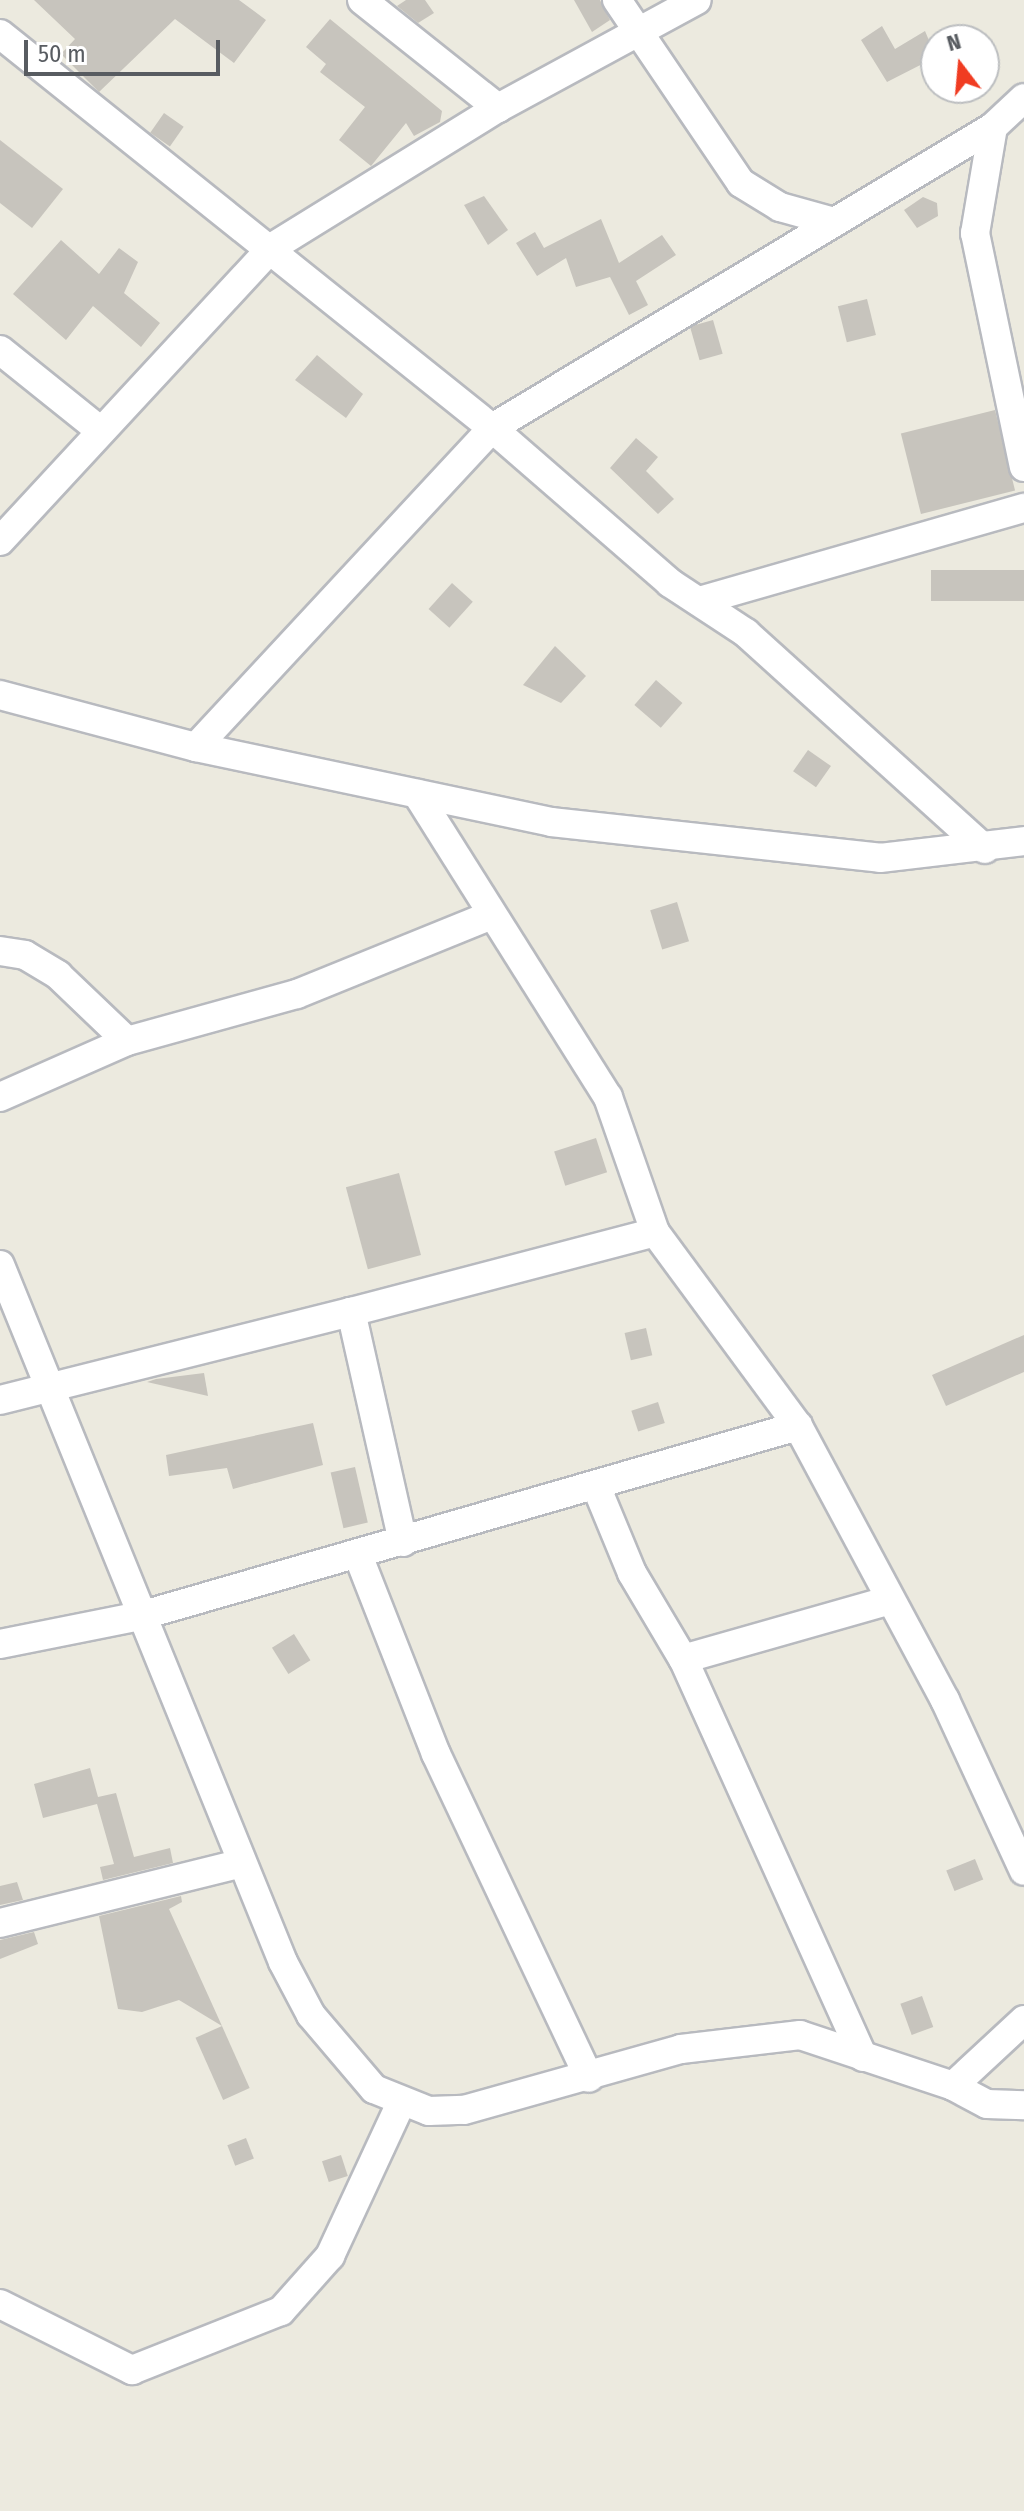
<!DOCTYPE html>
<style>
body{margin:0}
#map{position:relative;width:1024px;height:2511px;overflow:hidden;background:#eceadf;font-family:"Fira Sans Condensed",sans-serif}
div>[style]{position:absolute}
.building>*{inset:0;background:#c7c4bd;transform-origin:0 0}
.roads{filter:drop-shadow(2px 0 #b8babf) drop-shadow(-2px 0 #b8babf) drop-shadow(0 2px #b8babf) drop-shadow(0 -2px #b8babf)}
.street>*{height:28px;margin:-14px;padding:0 14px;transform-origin:14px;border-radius:14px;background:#fff}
span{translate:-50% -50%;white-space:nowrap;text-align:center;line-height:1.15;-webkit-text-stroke:6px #fff;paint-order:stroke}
.north{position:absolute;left:920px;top:24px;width:80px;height:80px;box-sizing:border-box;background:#fff;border:2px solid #bcbec0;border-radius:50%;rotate:344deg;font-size:22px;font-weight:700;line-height:32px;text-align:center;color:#585c61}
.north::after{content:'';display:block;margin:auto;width:28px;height:36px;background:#f03c22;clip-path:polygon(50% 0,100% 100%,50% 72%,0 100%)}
.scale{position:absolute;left:24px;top:40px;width:196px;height:36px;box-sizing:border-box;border:4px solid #585c61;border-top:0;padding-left:10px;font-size:24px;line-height:28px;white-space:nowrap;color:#585c61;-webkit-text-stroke:6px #fff;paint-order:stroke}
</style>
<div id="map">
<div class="building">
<i style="clip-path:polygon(34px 0,239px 0,266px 20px,234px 63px,175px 19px,99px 92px,61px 54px,75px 39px)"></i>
<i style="clip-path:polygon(406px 0,425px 0,434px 13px,418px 23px,397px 6px)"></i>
<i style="clip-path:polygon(574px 0,600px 0,610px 20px,592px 32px)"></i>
<i style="clip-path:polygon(330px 19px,442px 111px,440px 122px,414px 136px,406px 123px,371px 166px,339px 140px,365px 107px,320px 72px,326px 64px,306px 47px)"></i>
<i style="clip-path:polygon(882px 26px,895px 49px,925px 31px,936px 57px,887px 82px,861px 40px)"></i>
<i style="left:164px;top:113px;width:24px;height:24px;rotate:35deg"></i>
<i style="clip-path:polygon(0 140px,63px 189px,32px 228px,0 203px)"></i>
<i style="clip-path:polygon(484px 196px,508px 230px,488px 245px,464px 205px)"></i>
<i style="clip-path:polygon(923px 197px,937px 203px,938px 216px,917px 228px,904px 210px)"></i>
<i style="clip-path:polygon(601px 219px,619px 263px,662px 235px,676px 255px,636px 281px,648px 305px,629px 315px,610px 277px,576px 287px,566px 258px,537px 276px,516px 243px,535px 232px,544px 248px)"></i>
<i style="clip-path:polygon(61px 240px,99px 274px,119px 248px,138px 262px,124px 293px,160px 323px,141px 347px,93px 306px,66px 340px,13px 294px)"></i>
<i style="left:867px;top:299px;width:37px;height:30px;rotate:76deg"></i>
<i style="left:713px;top:320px;width:35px;height:24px;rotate:74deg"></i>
<i style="clip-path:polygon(317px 355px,363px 394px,346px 418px,295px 380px)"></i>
<i style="left:995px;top:410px;width:83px;height:97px;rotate:76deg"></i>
<i style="clip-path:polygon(636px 438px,658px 457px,646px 471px,674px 499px,658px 514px,610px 468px)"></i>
<i style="left:1024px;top:570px;width:31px;height:93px;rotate:90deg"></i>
<i style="left:452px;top:583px;width:28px;height:35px;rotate:42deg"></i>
<i style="clip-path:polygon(555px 646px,586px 676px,561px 703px,523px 685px)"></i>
<i style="left:656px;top:680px;width:35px;height:33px;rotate:41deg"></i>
<i style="left:808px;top:750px;width:28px;height:26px;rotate:35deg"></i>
<i style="left:677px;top:902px;width:41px;height:28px;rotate:73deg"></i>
<i style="left:596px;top:1138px;width:36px;height:44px;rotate:72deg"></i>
<i style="left:399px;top:1173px;width:85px;height:55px;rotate:75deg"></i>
<i style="left:646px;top:1328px;width:28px;height:22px;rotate:77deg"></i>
<i style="clip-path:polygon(1024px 1335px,1024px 1372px,946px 1406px,932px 1375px)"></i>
<i style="clip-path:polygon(204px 1373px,208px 1396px,147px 1382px,156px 1379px)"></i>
<i style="left:658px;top:1402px;width:22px;height:28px;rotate:72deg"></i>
<i style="clip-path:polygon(313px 1423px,323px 1465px,233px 1489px,227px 1468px,169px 1476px,166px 1455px)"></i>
<i style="left:355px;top:1467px;width:57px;height:25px;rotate:77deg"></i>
<i style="left:294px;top:1634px;width:31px;height:26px;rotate:58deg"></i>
<i style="clip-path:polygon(90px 1768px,98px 1797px,116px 1793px,134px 1857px,170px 1848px,173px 1863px,103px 1880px,100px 1867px,114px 1864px,97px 1804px,43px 1818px,34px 1784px)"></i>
<i style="left:975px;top:1859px;width:22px;height:31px;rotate:68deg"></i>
<i style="clip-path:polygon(17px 1882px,23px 1900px,0 1905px,0 1886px)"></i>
<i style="clip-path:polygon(181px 1896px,182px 1902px,169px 1909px,222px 2026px,179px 2000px,142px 2012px,118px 2009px,99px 1916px)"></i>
<i style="clip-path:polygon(34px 1932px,38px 1944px,0 1959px,0 1940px)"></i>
<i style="left:922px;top:1996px;width:33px;height:23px;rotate:70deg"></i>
<i style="left:222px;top:2026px;width:68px;height:29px;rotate:66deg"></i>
<i style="left:246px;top:2138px;width:22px;height:20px;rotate:69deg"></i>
<i style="left:341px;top:2155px;width:22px;height:20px;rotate:72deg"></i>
</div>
<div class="roads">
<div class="street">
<i style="left:362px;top:0;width:174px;rotate:38.5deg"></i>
<i style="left:617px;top:0;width:221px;rotate:55.9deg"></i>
<i style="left:741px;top:183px;width:46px;rotate:31.6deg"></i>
<i style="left:780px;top:207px;width:56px;rotate:15.5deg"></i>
<i style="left:0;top:34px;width:630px;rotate:38.69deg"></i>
<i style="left:492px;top:428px;width:236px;rotate:41deg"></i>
<i style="left:670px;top:583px;width:91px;rotate:33.3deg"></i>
<i style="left:746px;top:633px;width:322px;rotate:42.1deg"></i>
<i style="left:993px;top:127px;width:108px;rotate:99.6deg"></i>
<i style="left:975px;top:233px;width:239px;rotate:78.2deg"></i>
<i style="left:0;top:350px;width:124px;rotate:38.8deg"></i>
<i style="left:0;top:541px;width:399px;rotate:-47.2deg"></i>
<i style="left:271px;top:248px;width:267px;rotate:-31.7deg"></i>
<i style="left:498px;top:108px;width:226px;rotate:-28.5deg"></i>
<i style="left:699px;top:601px;width:338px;rotate:-16deg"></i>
<i style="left:0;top:695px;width:203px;rotate:14.9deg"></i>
<i style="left:196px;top:747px;width:363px;rotate:11.9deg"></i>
<i style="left:551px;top:822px;width:331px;rotate:6.2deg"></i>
<i style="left:880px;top:858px;width:145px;rotate:-6.7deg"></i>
<i style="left:196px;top:747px;width:435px;rotate:-47.1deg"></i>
<i style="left:492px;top:428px;width:584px;rotate:-31deg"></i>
<i style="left:993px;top:127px;width:42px;rotate:-43.1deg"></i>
<i style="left:417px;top:794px;width:358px;rotate:57.8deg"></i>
<i style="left:608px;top:1097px;width:143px;rotate:70.8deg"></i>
<i style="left:655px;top:1232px;width:241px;rotate:53.6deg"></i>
<i style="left:798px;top:1426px;width:311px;rotate:61.8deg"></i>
<i style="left:945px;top:1700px;width:188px;rotate:65.2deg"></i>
<i style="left:0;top:951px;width:25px;rotate:9deg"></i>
<i style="left:25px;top:955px;width:39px;rotate:31deg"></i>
<i style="left:58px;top:975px;width:95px;rotate:43.7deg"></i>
<i style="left:0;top:1097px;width:139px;rotate:-23.8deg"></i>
<i style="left:127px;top:1041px;width:176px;rotate:-15.5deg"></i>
<i style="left:297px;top:994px;width:210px;rotate:-22.1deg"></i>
<i style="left:0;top:1265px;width:752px;rotate:67.9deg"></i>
<i style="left:283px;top:1962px;width:60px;rotate:62.2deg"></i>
<i style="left:311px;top:2015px;width:97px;rotate:49.6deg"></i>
<i style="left:374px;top:2089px;width:59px;rotate:21.8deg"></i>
<i style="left:429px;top:2111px;width:35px;rotate:-2deg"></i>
<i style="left:464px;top:2110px;width:225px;rotate:-15.7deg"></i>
<i style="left:681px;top:2049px;width:120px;rotate:-6.7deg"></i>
<i style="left:800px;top:2035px;width:161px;rotate:18.4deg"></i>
<i style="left:953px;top:2086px;width:38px;rotate:28deg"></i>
<i style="left:987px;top:2104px;width:37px;rotate:2deg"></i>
<i style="left:0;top:1400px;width:362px;rotate:-14.1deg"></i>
<i style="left:596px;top:1486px;width:94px;rotate:67.5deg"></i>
<i style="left:632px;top:1573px;width:100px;rotate:59.3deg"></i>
<i style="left:403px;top:1542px;width:236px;rotate:-102.7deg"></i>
<i style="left:351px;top:1312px;width:314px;rotate:-14.7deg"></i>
<i style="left:358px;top:1555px;width:214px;rotate:68.6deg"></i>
<i style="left:436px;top:1754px;width:358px;rotate:64.7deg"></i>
<i style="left:0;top:1644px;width:143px;rotate:-11.3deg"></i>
<i style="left:140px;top:1616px;width:685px;rotate:-16.11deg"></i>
<i style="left:0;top:1923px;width:249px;rotate:-13.9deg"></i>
<i style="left:863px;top:2057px;width:437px;rotate:-114.3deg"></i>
<i style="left:683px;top:1659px;width:212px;rotate:-15.9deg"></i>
<i style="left:953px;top:2086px;width:97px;rotate:-42.9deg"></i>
<i style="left:0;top:2304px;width:148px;rotate:26.6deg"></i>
<i style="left:132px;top:2370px;width:160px;rotate:-21.6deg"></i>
<i style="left:281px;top:2311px;width:74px;rotate:-48.3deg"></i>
<i style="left:330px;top:2256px;width:169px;rotate:-65.1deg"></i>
</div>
</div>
<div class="north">N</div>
<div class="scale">50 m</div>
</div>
